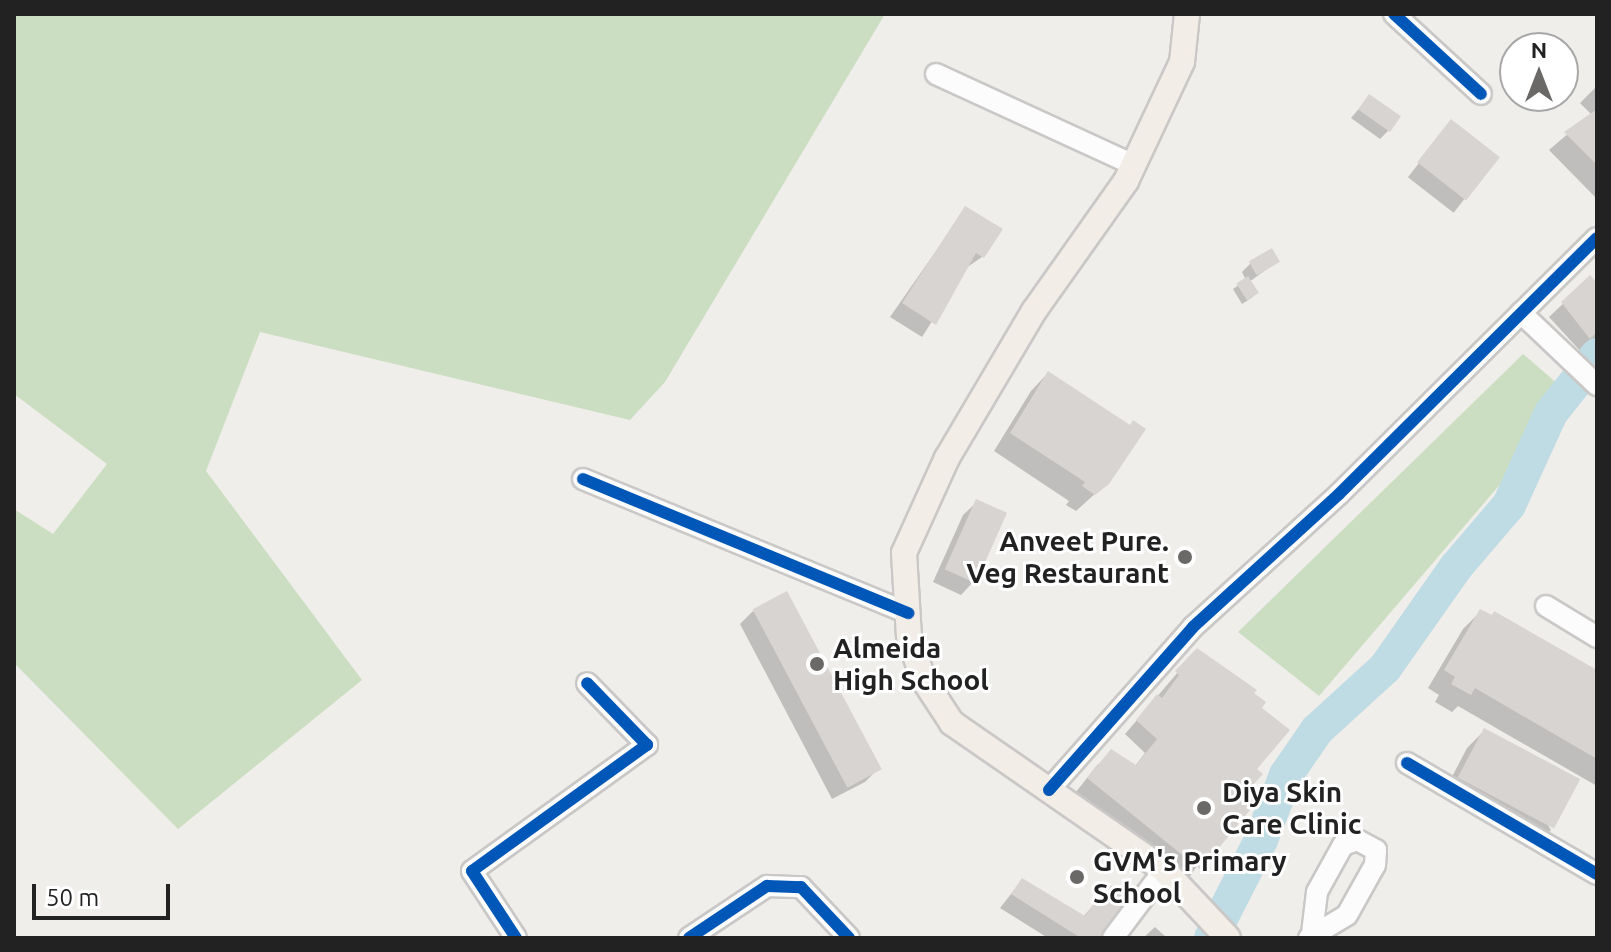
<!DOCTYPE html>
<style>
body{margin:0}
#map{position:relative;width:1611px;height:952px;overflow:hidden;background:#f0eeeb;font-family:Ubuntu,sans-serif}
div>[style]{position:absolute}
.forest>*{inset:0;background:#cbdec1}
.shadow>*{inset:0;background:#0003;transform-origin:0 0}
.river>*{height:34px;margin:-17px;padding:0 17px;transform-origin:17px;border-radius:17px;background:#bfdbe3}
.building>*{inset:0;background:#d7d4d2;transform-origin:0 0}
.roads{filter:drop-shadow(2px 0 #c9c8c7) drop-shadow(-2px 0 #c9c8c7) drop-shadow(0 2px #c9c8c7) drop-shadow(0 -2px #c9c8c7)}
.minor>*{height:20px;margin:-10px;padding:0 10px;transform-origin:10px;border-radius:10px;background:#fdfcfc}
.major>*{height:24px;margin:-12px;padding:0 12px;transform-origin:12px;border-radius:12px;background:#f3ede7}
.cycleway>*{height:12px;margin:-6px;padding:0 6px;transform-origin:6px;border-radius:6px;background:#0057b8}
.dots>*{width:22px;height:22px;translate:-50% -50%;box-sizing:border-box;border:4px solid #fff;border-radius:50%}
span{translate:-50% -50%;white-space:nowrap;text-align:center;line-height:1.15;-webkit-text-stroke:6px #fff;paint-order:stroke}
.poi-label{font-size:28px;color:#222;font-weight:700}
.right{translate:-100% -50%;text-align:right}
.left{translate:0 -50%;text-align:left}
.frame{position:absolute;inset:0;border:16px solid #222;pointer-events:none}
.north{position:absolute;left:1499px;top:32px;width:80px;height:80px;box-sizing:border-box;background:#fff;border:2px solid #a7a7a7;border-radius:50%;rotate:0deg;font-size:22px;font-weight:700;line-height:32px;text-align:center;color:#222}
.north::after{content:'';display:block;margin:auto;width:28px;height:36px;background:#6a6968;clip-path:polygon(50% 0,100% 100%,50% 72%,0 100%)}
.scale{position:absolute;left:32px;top:884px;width:138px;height:36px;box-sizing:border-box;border:4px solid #222;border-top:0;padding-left:10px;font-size:24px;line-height:28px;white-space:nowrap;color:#222;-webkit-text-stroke:6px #fff;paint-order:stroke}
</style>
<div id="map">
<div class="forest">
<i style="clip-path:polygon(14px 14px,885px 14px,665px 382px,630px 420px,260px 332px,206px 471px,362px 680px,178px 829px,14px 663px,14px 509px,53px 534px,107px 464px,14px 394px)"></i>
<i style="clip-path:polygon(1523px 354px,1574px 398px,1319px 696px,1238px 632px)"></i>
</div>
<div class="shadow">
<i style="clip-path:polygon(1597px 86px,1597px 199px,1549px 150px,1591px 114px,1580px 103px)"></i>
<i style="clip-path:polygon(1369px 97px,1389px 130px,1380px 139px,1351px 118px)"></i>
<i style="left:1451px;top:122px;width:58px;height:70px;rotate:38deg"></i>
<i style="clip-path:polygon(966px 208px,982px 257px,966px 268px,922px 337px,890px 317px)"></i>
<i style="clip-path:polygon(1277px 262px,1249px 282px,1253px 297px,1242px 304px,1233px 289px,1246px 280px,1242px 272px,1250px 264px)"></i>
<i style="clip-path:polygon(1590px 278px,1597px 286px,1597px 341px,1583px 354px,1549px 317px)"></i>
<i style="clip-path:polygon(1048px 373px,1107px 483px,1076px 511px,1066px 505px,1069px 501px,994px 451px,1031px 391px)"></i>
<i style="clip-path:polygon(977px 502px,974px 581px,961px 595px,933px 582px,963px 515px)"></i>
<i style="clip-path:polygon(753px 611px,878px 769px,865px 782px,832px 799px,740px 624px)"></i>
<i style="clip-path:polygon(1481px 611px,1597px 672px,1597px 786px,1458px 706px,1452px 712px,1435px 702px,1439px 695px,1428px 688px,1463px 629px)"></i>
<i style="clip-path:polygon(1197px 650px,1251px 694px,1259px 708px,1250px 786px,1187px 881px,1076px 792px,1098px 764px,1135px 766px,1145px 753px,1125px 734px)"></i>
<i style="clip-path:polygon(1484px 731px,1551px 830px,1533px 848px,1442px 796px,1467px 748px)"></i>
<i style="clip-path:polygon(1022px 880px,1083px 917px,1109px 887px,1126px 896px,1100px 938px,1048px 938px,1000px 908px)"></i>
<i style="clip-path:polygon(1155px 927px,1167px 938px,1143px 938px)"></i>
</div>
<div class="river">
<i style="left:1211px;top:938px;width:110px;rotate:-63deg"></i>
<i style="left:1261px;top:840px;width:70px;rotate:-69deg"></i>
<i style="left:1286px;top:775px;width:55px;rotate:-55.4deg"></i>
<i style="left:1317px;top:730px;width:92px;rotate:-42.4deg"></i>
<i style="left:1385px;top:668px;width:123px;rotate:-54.9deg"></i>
<i style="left:1456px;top:567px;width:82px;rotate:-49.5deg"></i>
<i style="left:1509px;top:505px;width:101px;rotate:-65.5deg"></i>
<i style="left:1551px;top:413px;width:74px;rotate:-51.6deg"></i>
</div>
<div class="building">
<i style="left:1369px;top:94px;width:39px;height:19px;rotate:35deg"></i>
<i style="clip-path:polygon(1597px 109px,1597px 165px,1564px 132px)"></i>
<i style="left:1451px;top:119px;width:62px;height:55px;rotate:38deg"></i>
<i style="clip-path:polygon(965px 206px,1003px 229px,984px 258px,976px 253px,936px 325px,902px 303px)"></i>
<i style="left:1272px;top:248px;width:16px;height:27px;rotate:60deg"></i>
<i style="clip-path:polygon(1590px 275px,1597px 283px,1597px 332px,1590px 339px,1561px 302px)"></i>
<i style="left:1248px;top:276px;width:20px;height:14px;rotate:57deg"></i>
<i style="clip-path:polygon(1048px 371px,1130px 425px,1133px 420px,1146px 429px,1109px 484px,1095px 495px,1082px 486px,1085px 482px,1010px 433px)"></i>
<i style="left:976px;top:499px;width:34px;height:77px;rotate:24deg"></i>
<i style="left:787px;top:591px;width:202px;height:39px;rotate:62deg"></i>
<i style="clip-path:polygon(1480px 609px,1492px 615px,1494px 611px,1597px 670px,1597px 759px,1475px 688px,1471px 695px,1451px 684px,1455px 677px,1444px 670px)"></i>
<i style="clip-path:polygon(1197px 648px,1257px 690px,1254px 693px,1266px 702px,1262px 708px,1290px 730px,1257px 769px,1263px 774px,1252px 786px,1263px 794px,1201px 870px,1087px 778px,1111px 749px,1136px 765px,1157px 739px,1136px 720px,1157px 694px,1162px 698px,1179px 675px,1175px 671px)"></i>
<i style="left:1484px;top:728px;width:109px;height:56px;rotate:28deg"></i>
<i style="clip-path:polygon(1022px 878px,1085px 916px,1108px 884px,1129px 895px,1100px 938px,1081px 938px,1011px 894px)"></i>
</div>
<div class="roads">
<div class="minor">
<i style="left:1394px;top:14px;width:118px;rotate:42.6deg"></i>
<i style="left:936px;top:74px;width:218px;rotate:24.7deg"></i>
<i style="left:1521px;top:313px;width:105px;rotate:43.5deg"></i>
<i style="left:583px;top:479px;width:352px;rotate:22.4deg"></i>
<i style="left:1546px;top:606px;width:60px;rotate:31.3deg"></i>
<i style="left:1407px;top:763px;width:220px;rotate:30.3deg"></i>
<i style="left:1049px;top:790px;width:217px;rotate:-48.5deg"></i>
<i style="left:1193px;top:627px;width:197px;rotate:-42.3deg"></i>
<i style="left:1339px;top:494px;width:363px;rotate:-44.8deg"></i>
<i style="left:516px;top:938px;width:80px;rotate:-123.3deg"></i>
<i style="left:472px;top:871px;width:216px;rotate:-35.8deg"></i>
<i style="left:647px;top:745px;width:86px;rotate:-134.1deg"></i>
<i style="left:689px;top:938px;width:94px;rotate:-33.7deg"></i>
<i style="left:767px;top:886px;width:34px;rotate:2deg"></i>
<i style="left:801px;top:887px;width:70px;rotate:46.7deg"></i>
<i style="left:1113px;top:938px;width:85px;rotate:-53.1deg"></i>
<i style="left:1309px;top:938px;width:44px;rotate:-31.2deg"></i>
<i style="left:1347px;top:915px;width:57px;rotate:-60.8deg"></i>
<i style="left:1375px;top:865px;width:15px;rotate:-86deg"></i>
<i style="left:1376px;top:850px;width:21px;rotate:-152deg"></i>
<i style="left:1357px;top:840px;width:15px;rotate:160deg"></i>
<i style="left:1343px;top:845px;width:54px;rotate:119deg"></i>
<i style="left:1317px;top:892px;width:42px;rotate:96.8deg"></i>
</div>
<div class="major">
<i style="left:1187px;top:14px;width:48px;rotate:95.9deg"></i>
<i style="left:1182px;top:62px;width:132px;rotate:115.2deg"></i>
<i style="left:1126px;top:181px;width:159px;rotate:125.3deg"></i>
<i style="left:1034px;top:311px;width:171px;rotate:120.6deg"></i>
<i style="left:947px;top:458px;width:104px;rotate:114.4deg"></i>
<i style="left:904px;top:553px;width:83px;rotate:86.6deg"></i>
<i style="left:909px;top:636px;width:45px;rotate:72deg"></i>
<i style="left:923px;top:679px;width:53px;rotate:56.6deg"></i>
<i style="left:952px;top:723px;width:258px;rotate:34.7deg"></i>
<i style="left:1164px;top:870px;width:93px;rotate:46.7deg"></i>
</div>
</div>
<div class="cycleway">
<i style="left:1394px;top:14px;width:118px;rotate:42.6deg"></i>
<i style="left:583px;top:479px;width:352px;rotate:22.4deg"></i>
<i style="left:1407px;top:763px;width:220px;rotate:30.3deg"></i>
<i style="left:1049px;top:790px;width:217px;rotate:-48.5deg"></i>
<i style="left:1193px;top:627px;width:197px;rotate:-42.3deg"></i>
<i style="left:1339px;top:494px;width:363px;rotate:-44.8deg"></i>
<i style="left:516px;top:938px;width:80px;rotate:-123.3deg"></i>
<i style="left:472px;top:871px;width:216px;rotate:-35.8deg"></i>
<i style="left:647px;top:745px;width:86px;rotate:-134.1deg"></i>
<i style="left:689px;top:938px;width:94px;rotate:-33.7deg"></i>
<i style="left:767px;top:886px;width:34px;rotate:2deg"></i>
<i style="left:801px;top:887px;width:70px;rotate:46.7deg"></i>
</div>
<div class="dots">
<i style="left:1185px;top:557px;background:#6a6968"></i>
<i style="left:817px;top:664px;background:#6a6968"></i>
<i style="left:1204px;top:808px;background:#6a6968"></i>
<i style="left:1077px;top:877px;background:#6a6968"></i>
</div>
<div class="poi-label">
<span class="right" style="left:1169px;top:557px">Anveet Pure.<br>Veg Restaurant</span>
<span class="left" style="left:833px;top:664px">Almeida<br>High School</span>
<span class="left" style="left:1222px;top:808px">Diya Skin<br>Care Clinic</span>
<span class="left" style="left:1093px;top:877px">GVM's Primary<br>School</span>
</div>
<div class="frame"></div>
<div class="north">N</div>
<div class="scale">50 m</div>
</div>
